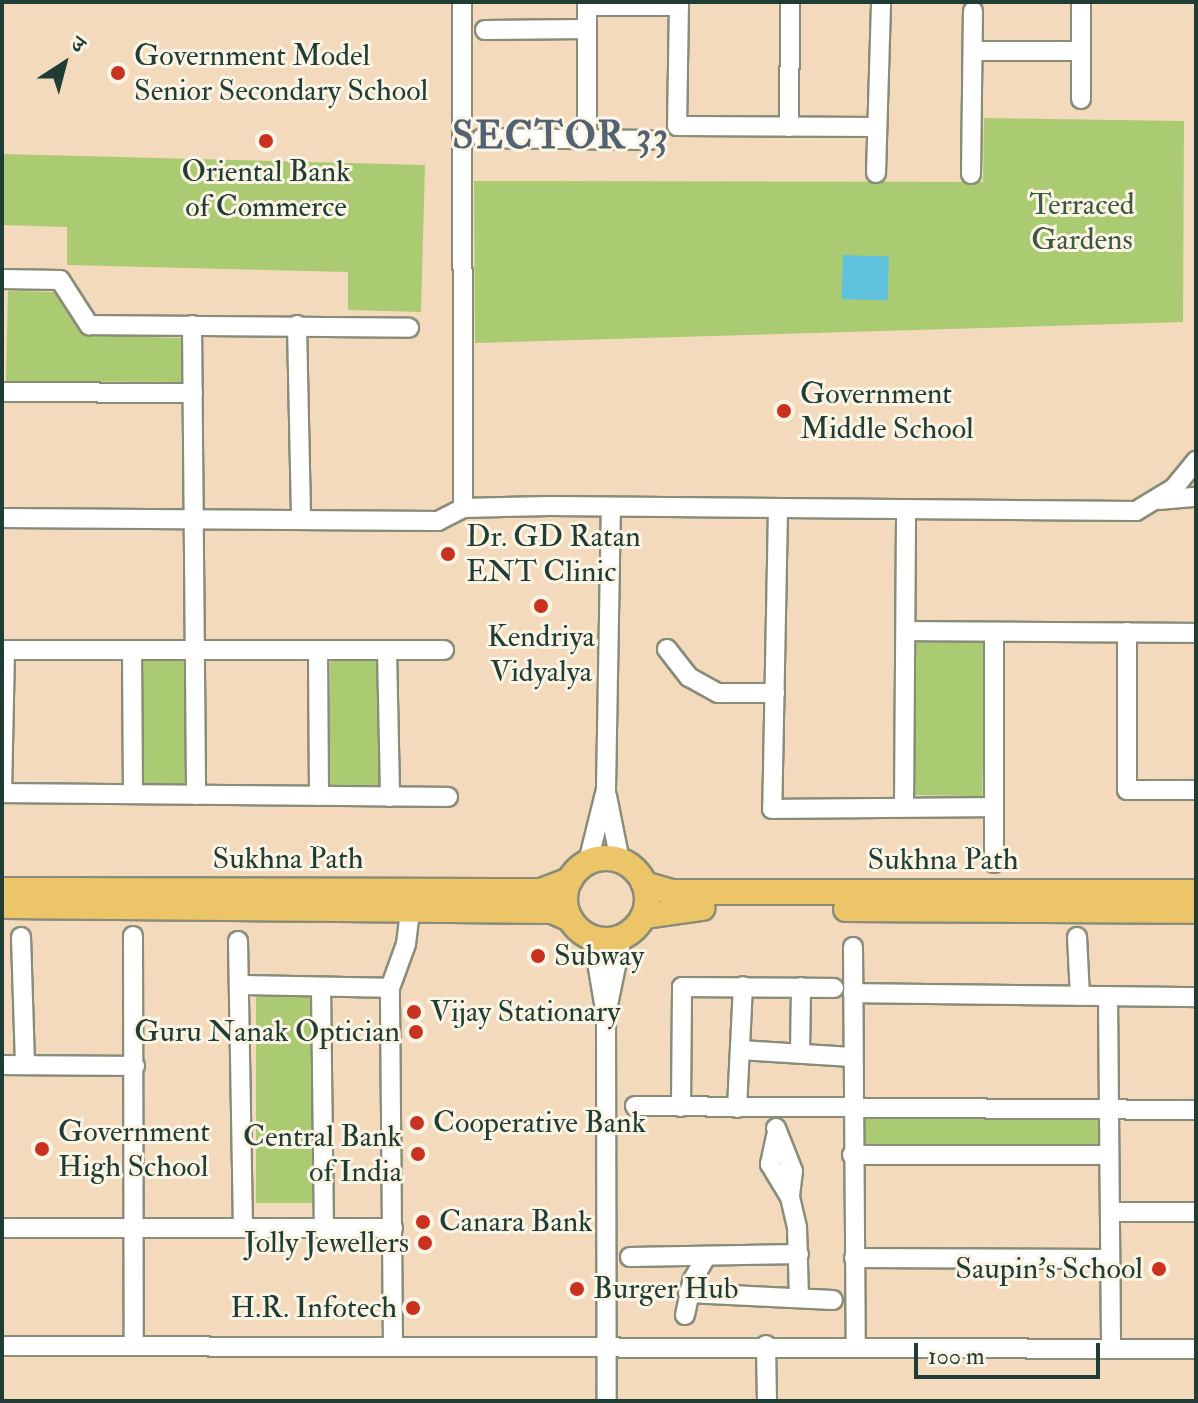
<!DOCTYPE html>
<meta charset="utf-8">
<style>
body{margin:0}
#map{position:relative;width:1198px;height:1403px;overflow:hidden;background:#f3dabc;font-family:"IM FELL Double Pica","Noto Serif Devanagari",serif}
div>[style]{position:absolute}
.green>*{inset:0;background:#abcb72;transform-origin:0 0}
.water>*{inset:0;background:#5fc2de;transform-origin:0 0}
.roads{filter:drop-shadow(2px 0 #898c78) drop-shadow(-2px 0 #898c78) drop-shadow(0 2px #898c78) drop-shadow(0 -2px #898c78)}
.minor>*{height:18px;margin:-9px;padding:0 9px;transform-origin:9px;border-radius:9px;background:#fff}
.major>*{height:24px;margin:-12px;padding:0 12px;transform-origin:12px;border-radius:12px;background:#ecc569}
.major>.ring{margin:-12px;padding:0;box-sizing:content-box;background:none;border:24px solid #ecc569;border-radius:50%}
.dots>*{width:22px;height:22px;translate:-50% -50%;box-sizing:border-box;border:4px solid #fcf5e5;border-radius:50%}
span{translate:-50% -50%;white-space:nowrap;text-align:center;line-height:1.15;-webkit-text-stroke:6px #fcf5e5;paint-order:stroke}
.poi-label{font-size:30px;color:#1f3d34}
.left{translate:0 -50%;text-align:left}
.right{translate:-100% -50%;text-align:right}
.park-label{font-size:30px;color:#3b5940}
.street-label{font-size:30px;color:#1f3d34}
.district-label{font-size:38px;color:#526273;font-weight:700;letter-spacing:2px}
.frame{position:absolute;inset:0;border:4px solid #1f3d34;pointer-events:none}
.north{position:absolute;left:24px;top:24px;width:80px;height:80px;-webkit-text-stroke:6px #fcf5e5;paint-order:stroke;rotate:36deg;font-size:22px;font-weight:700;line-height:32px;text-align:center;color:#1f3d34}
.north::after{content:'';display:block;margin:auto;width:28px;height:36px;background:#1f3d34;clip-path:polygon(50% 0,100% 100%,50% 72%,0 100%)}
.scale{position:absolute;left:914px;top:1343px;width:186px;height:36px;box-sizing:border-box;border:4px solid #1f3d34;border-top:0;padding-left:10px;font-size:24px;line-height:28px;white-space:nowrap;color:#1f3d34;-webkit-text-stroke:6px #fcf5e5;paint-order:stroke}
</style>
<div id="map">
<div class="green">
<i style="clip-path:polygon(984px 118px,1184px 121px,1183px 322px,475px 343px,474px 181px,983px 182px)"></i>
<i style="clip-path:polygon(2px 154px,425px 165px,421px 312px,348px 310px,348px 272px,67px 265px,67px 227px,2px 225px)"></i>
<i style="clip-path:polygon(8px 291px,58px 292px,85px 335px,181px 338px,181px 382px,6px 381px)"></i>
<i style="left:916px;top:641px;width:69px;height:154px;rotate:1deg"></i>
<i style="left:141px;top:660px;width:49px;height:127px"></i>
<i style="left:330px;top:661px;width:49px;height:127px"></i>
<i style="left:256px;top:997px;width:56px;height:206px"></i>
<i style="left:1102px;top:1119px;width:29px;height:237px;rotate:90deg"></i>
</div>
<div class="water">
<i style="left:843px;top:255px;width:46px;height:44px;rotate:2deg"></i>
</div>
<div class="roads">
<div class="minor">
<i style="left:462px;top:2px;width:506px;rotate:89.89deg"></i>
<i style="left:679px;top:2px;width:124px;rotate:90.9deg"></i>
<i style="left:677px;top:126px;width:200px;rotate:0.3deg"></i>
<i style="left:1081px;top:2px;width:97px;rotate:90deg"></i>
<i style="left:587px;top:6px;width:92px"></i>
<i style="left:485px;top:30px;width:102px;rotate:-0.6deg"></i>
<i style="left:973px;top:51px;width:108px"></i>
<i style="left:789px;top:127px;width:125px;rotate:-89.5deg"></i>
<i style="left:482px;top:138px;width:167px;rotate:0.7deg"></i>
<i style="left:587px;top:139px;width:137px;rotate:-90deg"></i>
<i style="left:876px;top:173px;width:171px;rotate:-88.3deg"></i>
<i style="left:971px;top:174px;width:163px;rotate:-89.3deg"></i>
<i style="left:2px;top:279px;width:58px;rotate:1deg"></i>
<i style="left:60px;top:280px;width:54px;rotate:57.2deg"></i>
<i style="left:89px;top:325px;width:320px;rotate:0.5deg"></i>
<i style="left:192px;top:325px;width:470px;rotate:89.5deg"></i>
<i style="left:297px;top:325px;width:191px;rotate:88.8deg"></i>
<i style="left:2px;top:392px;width:191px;rotate:0.3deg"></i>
<i style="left:1159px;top:500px;width:37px;rotate:-5deg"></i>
<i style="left:778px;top:510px;width:299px;rotate:91.1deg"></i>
<i style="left:772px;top:809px;width:222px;rotate:-0.5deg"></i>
<i style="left:2px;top:518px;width:436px;rotate:0.4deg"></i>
<i style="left:438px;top:521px;width:28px;rotate:-27deg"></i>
<i style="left:463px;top:508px;width:87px;rotate:-1.3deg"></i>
<i style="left:550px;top:506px;width:586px;rotate:0.49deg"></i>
<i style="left:1136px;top:511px;width:44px;rotate:-31.2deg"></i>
<i style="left:1174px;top:488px;width:35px;rotate:-51deg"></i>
<i style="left:906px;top:631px;width:290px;rotate:0.4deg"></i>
<i style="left:994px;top:632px;width:231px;rotate:90deg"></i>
<i style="left:1127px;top:632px;width:158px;rotate:90deg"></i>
<i style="left:1127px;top:790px;width:69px"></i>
<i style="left:667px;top:649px;width:36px;rotate:52deg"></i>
<i style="left:689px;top:677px;width:33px;rotate:29deg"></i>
<i style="left:718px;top:693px;width:57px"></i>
<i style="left:2px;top:650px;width:442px"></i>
<i style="left:132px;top:650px;width:144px;rotate:89.6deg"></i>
<i style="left:318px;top:650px;width:146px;rotate:89.6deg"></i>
<i style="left:387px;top:650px;width:147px;rotate:88.8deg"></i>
<i style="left:2px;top:793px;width:446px;rotate:0.5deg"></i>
<i style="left:2px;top:793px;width:143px;rotate:-88.8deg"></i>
<i style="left:607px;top:796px;width:66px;rotate:78.7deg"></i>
<i style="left:904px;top:807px;width:296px;rotate:-89.6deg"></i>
<i style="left:588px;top:862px;width:75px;rotate:-76.1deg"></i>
<i style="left:606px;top:789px;width:281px;rotate:-89deg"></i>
<i style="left:133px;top:936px;width:410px;rotate:89.9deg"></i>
<i style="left:21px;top:937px;width:128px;rotate:88.2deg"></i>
<i style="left:1077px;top:937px;width:59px;rotate:87.1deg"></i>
<i style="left:593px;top:938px;width:79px;rotate:80.5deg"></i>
<i style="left:606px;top:1016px;width:385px;rotate:89.9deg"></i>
<i style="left:238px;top:941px;width:287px;rotate:89deg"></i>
<i style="left:853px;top:947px;width:399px;rotate:89.6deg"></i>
<i style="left:239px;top:985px;width:151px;rotate:1.1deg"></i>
<i style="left:321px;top:987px;width:241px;rotate:89.3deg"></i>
<i style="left:853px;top:993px;width:343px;rotate:0.7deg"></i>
<i style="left:1108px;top:996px;width:351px;rotate:89.5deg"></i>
<i style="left:608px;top:1005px;width:69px;rotate:-78.4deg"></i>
<i style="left:740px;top:1050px;width:112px;rotate:3.6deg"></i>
<i style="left:800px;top:1053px;width:66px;rotate:-89.1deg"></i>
<i style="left:2px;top:1065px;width:133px;rotate:0.4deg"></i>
<i style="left:635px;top:1106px;width:561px;rotate:0.41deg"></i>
<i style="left:681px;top:1107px;width:120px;rotate:-89.5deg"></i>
<i style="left:682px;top:987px;width:152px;rotate:0.4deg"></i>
<i style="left:737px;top:1108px;width:122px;rotate:-87.2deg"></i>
<i style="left:776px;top:1128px;width:46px;rotate:68.4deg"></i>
<i style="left:793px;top:1171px;width:26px;rotate:97deg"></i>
<i style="left:776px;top:1136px;width:29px;rotate:102deg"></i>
<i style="left:770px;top:1164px;width:39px;rotate:59deg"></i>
<i style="left:790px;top:1197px;width:31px;rotate:77deg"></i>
<i style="left:797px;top:1227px;width:71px;rotate:88.4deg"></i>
<i style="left:852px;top:1155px;width:256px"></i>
<i style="left:1110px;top:1212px;width:86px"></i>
<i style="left:2px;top:1228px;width:391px"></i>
<i style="left:630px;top:1257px;width:169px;rotate:-1deg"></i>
<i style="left:854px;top:1258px;width:256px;rotate:0.2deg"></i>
<i style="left:688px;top:1293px;width:145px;rotate:2.8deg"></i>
<i style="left:685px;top:1315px;width:35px;rotate:-78deg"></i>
<i style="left:692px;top:1281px;width:28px;rotate:-60deg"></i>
<i style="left:393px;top:1345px;width:357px;rotate:-90.5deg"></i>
<i style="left:390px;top:988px;width:47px;rotate:-70deg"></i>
<i style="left:406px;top:944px;width:34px;rotate:-83deg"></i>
<i style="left:766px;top:1345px;width:56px;rotate:89deg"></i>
<i style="left:2px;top:1346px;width:1194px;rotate:0.14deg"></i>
</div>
<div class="major">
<i class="ring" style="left:565px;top:858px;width:58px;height:58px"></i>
<i style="left:644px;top:884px;width:29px;rotate:16deg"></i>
<i style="left:672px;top:892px;width:524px"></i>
<i style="left:2px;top:890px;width:539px;rotate:0.11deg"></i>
<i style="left:541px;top:891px;width:31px;rotate:-21deg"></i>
<i style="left:6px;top:906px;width:546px;rotate:0.52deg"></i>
<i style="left:552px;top:911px;width:20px;rotate:24deg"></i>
<i style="left:846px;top:909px;width:350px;rotate:0.3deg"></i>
<i style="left:644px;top:916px;width:59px;rotate:-7.9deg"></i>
</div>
</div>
<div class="dots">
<i style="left:118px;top:73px;background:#c8321e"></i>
<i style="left:266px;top:141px;background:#c8321e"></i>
<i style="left:784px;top:411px;background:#c8321e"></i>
<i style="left:448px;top:554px;background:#c8321e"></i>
<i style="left:541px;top:606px;background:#c8321e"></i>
<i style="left:538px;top:956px;background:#c8321e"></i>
<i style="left:414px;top:1012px;background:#c8321e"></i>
<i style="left:416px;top:1032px;background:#c8321e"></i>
<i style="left:417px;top:1123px;background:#c8321e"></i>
<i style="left:42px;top:1149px;background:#c8321e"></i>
<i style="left:418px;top:1154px;background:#c8321e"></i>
<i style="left:423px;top:1222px;background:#c8321e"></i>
<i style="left:425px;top:1243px;background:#c8321e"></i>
<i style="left:1159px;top:1269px;background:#c8321e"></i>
<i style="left:577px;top:1289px;background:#c8321e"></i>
<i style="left:413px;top:1308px;background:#c8321e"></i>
</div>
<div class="poi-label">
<span class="left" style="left:134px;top:73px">Government Model<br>Senior Secondary School</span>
<span style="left:266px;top:189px">Oriental Bank<br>of Commerce</span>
<span class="left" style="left:800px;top:411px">Government<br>Middle School</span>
<span class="left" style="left:466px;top:554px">Dr. GD Ratan<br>ENT Clinic</span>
<span style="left:541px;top:654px">Kendriya<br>Vidyalya</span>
<span class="left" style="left:554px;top:956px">Subway</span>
<span class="left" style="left:430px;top:1012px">Vijay Stationary</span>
<span class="right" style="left:400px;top:1032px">Guru Nanak Optician</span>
<span class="left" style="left:433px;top:1123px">Cooperative Bank</span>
<span class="left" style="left:58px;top:1149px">Government<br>High School</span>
<span class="right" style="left:402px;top:1154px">Central Bank<br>of India</span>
<span class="left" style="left:439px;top:1222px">Canara Bank</span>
<span class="right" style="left:409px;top:1243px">Jolly Jewellers</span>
<span class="right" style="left:1143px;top:1269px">Saupin's School</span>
<span class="left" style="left:593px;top:1289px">Burger Hub</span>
<span class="right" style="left:397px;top:1308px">H.R. Infotech</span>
</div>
<div class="park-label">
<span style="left:1082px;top:222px">Terraced<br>Gardens</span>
</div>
<div class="street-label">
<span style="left:288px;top:859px">Sukhna Path</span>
<span style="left:943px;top:860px">Sukhna Path</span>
</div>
<div class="district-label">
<span style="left:561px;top:137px">SECTOR 33</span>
</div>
<div class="frame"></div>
<div class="north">उ</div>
<div class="scale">100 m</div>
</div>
